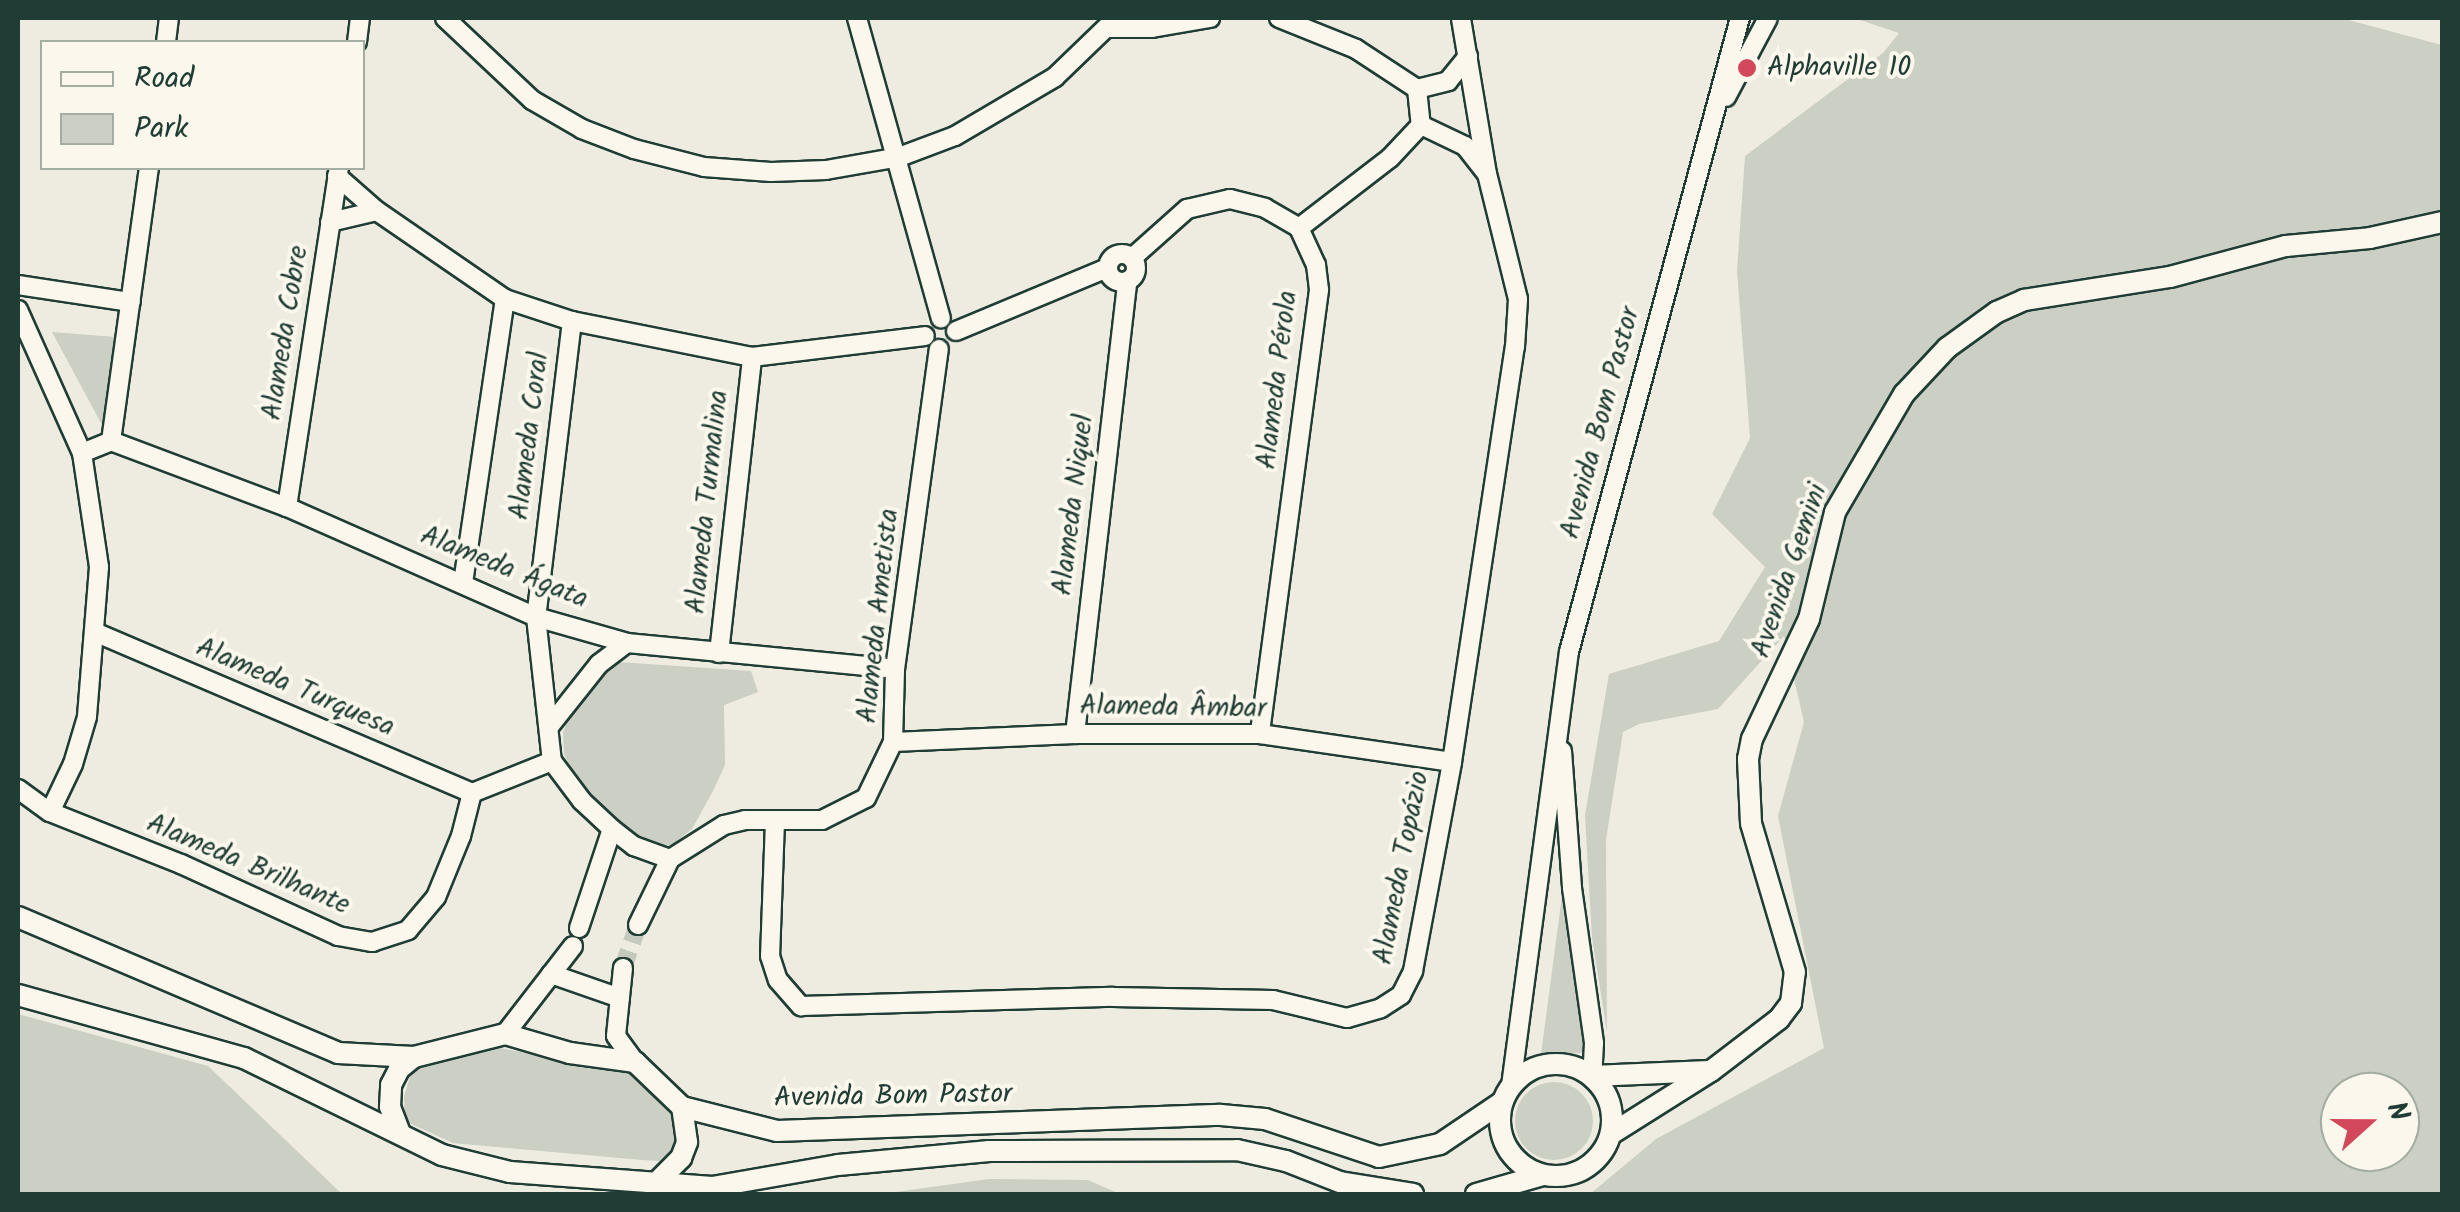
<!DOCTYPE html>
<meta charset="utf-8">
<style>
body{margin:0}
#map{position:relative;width:2460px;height:1212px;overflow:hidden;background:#eeece1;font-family:Kalam,sans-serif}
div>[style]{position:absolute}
.green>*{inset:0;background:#cbcfc4}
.round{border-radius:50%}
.minor-tunnel>*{height:18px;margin-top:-9px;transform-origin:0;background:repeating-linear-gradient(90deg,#c5c9be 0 18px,transparent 0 27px)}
.roads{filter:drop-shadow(2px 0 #1f3d34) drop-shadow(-2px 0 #1f3d34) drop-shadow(0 2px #1f3d34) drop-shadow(0 -2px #1f3d34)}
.minor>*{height:18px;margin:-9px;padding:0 9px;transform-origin:9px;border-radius:9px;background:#fbf7ec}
.minor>.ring{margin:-9px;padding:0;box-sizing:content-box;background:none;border:18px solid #fbf7ec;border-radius:50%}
.tertiary>*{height:20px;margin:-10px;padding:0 10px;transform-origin:10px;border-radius:10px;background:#fbf7ec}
.tertiary>.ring{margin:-10px;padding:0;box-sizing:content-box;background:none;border:20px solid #fbf7ec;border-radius:50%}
.dots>*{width:28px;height:28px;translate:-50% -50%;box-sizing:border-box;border:5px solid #fbf7ec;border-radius:50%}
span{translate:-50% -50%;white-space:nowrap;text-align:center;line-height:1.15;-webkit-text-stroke:8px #fbf7ec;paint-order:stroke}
.poi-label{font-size:28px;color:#1f3d34}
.left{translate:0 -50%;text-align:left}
.street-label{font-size:28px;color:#1f3d34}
.frame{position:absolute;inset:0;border:20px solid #1f3d34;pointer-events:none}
.legend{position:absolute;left:40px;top:40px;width:325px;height:130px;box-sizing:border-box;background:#fbf7ec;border:2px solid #a3ada2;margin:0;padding:12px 18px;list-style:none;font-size:30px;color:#1f3d34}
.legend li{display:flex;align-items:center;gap:20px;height:50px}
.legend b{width:50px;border:2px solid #a3ada2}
.north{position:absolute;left:2320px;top:1072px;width:100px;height:100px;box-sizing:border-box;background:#fbf7ec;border:2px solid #a3ada2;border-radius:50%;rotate:69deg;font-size:28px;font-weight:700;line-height:40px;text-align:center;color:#1f3d34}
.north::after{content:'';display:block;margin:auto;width:35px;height:45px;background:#d1495b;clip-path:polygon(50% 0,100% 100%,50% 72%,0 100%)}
</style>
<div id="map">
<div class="green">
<i style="clip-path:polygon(evenodd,1854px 18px,2341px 18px,2442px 45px,2442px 1194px,1590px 1194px,1656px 1139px,1824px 1048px,1778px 816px,1804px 722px,1784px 636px,1718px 709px,1639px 724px,1623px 732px,1606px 840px,1607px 1032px,1592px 938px,1585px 815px,1609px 674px,1719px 641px,1765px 567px,1712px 514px,1750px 438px,1737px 271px,1745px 156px,1883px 53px,1899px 33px,1854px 18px,2340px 1092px,2400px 1092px,2400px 1152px,2340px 1152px,2340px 1092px)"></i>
<i style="clip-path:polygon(52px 332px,115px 337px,102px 425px)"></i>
<i style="clip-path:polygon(618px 662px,751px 671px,758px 692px,724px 705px,725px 765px,713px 791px,692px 829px,673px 844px,654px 849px,624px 837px,573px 773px,564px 754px,563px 732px,573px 708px,585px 691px)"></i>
<i style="clip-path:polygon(1562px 896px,1569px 906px,1587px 1048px,1581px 1053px,1541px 1054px)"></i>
<i style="clip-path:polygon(18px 1014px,208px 1066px,342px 1194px,18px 1194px)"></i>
<i style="clip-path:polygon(495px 1047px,629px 1073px,679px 1121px,672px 1149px,659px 1161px,642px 1160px,453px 1143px,405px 1121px,404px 1096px,414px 1064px,450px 1053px)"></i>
<i class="round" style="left:1515px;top:1082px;width:78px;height:78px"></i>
<i style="clip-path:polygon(989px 1179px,1088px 1180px,1120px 1194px,881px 1194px)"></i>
</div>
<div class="minor-tunnel">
<i style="left:623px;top:968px;width:46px;rotate:-70.8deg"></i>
</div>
<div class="roads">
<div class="minor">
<i style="left:445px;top:18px;width:120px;rotate:43.3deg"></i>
<i style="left:532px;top:100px;width:58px;rotate:30.1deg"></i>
<i style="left:582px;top:129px;width:56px;rotate:21deg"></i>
<i style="left:634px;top:149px;width:72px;rotate:14.4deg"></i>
<i style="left:704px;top:167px;width:67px;rotate:4.3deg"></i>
<i style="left:771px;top:172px;width:55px;rotate:-2.1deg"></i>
<i style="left:826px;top:170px;width:74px;rotate:-10.1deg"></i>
<i style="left:899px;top:157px;width:60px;rotate:-20.6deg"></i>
<i style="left:955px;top:136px;width:116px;rotate:-30.5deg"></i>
<i style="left:1055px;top:77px;width:85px;rotate:-44deg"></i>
<i style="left:857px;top:18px;width:312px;rotate:74.4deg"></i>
<i style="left:1279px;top:18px;width:83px;rotate:21.9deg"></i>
<i style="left:1356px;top:49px;width:73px;rotate:33.3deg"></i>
<i style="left:1417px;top:89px;width:36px;rotate:84deg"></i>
<i style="left:1421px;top:125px;width:49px;rotate:25.5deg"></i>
<i style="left:1465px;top:146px;width:34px;rotate:52deg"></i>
<i style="left:1107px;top:28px;width:45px"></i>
<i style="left:1152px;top:28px;width:59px;rotate:-9.8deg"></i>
<i style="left:166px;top:42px;width:24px;rotate:-83deg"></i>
<i style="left:357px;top:42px;width:24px;rotate:-83deg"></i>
<i style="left:1417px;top:89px;width:32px;rotate:-14deg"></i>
<i style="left:1448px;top:81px;width:32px;rotate:-51deg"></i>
<i style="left:1726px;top:97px;width:89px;rotate:-62deg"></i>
<i style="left:337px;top:176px;width:53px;rotate:41.2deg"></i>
<i style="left:377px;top:211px;width:155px;rotate:34.5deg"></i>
<i style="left:505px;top:299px;width:71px;rotate:18.2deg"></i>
<i style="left:572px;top:321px;width:184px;rotate:11.3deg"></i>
<i style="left:752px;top:357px;width:174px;rotate:-6.9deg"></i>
<i style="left:330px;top:222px;width:48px;rotate:-13.2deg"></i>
<i style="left:1299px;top:228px;width:115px;rotate:-37.6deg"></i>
<i style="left:1390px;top:158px;width:45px;rotate:-46.8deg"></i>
<i class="ring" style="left:1108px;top:254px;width:10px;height:10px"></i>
<i style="left:1132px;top:258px;width:74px;rotate:-41.7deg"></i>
<i style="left:1187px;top:209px;width:44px;rotate:-13.1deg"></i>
<i style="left:1230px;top:199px;width:36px;rotate:14deg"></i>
<i style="left:1265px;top:208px;width:39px;rotate:30deg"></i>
<i style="left:1299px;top:228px;width:41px;rotate:65.3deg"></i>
<i style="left:1316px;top:265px;width:25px;rotate:83deg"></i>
<i style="left:1319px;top:290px;width:448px;rotate:97.6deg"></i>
<i style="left:18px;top:285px;width:114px;rotate:8.6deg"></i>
<i style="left:18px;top:310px;width:157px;rotate:65.9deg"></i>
<i style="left:82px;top:453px;width:115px;rotate:81.5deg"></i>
<i style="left:99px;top:567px;width:150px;rotate:94.6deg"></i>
<i style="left:87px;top:717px;width:49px;rotate:106.6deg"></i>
<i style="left:73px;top:764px;width:53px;rotate:115.6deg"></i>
<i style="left:572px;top:321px;width:298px;rotate:96.9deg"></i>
<i style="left:536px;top:617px;width:145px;rotate:83.7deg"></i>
<i style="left:552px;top:761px;width:50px;rotate:53.1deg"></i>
<i style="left:582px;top:801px;width:41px;rotate:43deg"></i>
<i style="left:612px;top:829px;width:28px;rotate:38deg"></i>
<i style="left:634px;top:846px;width:38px;rotate:20deg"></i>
<i style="left:670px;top:859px;width:64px;rotate:-32.2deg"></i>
<i style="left:724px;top:825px;width:22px;rotate:-13deg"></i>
<i style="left:745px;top:820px;width:77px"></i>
<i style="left:822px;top:820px;width:49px;rotate:-26.6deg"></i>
<i style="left:866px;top:798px;width:62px;rotate:-64.3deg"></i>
<i style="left:893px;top:742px;width:73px;rotate:-88.4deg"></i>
<i style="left:895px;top:669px;width:323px;rotate:-82.2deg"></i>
<i style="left:956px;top:331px;width:164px;rotate:-22.6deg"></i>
<i style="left:111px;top:441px;width:188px;rotate:20.6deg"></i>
<i style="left:287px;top:507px;width:272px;rotate:23.8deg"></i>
<i style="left:536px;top:617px;width:95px;rotate:15.9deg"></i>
<i style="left:627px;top:643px;width:269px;rotate:5.5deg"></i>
<i style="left:82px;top:453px;width:31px;rotate:-22deg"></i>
<i style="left:111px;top:441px;width:276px;rotate:-82.1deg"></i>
<i style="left:287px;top:507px;width:343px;rotate:-81.3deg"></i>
<i style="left:463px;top:583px;width:287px;rotate:-81.6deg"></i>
<i style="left:97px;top:633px;width:408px;rotate:23.1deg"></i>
<i style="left:719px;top:653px;width:298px;rotate:-83.6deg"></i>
<i style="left:549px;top:727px;width:80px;rotate:-51.6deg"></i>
<i style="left:599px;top:664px;width:35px;rotate:-37deg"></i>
<i style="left:1075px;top:734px;width:455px;rotate:-83.4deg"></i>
<i style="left:893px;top:742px;width:182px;rotate:-2.5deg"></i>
<i style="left:1075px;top:734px;width:185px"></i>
<i style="left:1260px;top:734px;width:194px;rotate:8.3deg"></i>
<i style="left:1562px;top:751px;width:137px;rotate:85.8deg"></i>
<i style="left:1572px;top:888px;width:157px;rotate:81.9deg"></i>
<i style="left:1594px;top:1043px;width:33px;rotate:93deg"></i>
<i style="left:18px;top:789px;width:39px;rotate:36deg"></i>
<i style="left:50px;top:812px;width:141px;rotate:21.7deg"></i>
<i style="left:181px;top:864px;width:173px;rotate:24.6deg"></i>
<i style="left:338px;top:936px;width:35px;rotate:10deg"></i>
<i style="left:372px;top:942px;width:38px;rotate:-18deg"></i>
<i style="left:408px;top:930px;width:43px;rotate:-49.7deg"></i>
<i style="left:436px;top:897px;width:66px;rotate:-67.7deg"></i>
<i style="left:461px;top:836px;width:44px;rotate:-75.7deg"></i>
<i style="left:472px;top:793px;width:86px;rotate:-21.8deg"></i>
<i style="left:775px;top:821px;width:135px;rotate:92.1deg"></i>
<i style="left:770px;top:956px;width:25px;rotate:72deg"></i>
<i style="left:778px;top:980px;width:35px;rotate:49deg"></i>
<i style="left:801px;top:1006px;width:312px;rotate:-1.7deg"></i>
<i style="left:1113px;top:997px;width:160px;rotate:1.1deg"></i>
<i style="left:1273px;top:1000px;width:76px;rotate:13.7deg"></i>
<i style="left:1347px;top:1018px;width:35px;rotate:-16deg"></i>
<i style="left:1381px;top:1008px;width:24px;rotate:-33deg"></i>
<i style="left:1401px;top:995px;width:27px;rotate:-63deg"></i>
<i style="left:1413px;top:971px;width:213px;rotate:-79.4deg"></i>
<i style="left:1452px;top:762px;width:420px;rotate:-81.4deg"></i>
<i style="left:1515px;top:347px;width:48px;rotate:-86.4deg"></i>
<i style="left:1518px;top:299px;width:129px;rotate:-103.9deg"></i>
<i style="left:1487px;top:174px;width:158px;rotate:-99.5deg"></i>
<i style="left:638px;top:925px;width:73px;rotate:-64.1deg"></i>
<i style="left:579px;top:928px;width:104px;rotate:-71.6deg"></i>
<i style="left:623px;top:968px;width:68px;rotate:95.9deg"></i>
<i style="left:616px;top:1036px;width:32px;rotate:54deg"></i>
<i style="left:551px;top:974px;width:73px;rotate:19.2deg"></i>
<i style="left:505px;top:1034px;width:111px;rotate:-52.3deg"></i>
<i style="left:1511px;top:1086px;width:438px;rotate:-82.4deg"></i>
<i style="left:1569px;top:652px;width:657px;rotate:-74.91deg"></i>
</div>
<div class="tertiary">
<i style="left:18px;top:917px;width:348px;rotate:23deg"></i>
<i style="left:338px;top:1053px;width:76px;rotate:3deg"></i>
<i style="left:414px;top:1057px;width:94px;rotate:-14.2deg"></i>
<i style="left:505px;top:1034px;width:68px;rotate:16.3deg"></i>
<i style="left:570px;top:1053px;width:66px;rotate:7.9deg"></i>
<i style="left:635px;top:1062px;width:65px;rotate:43.8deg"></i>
<i style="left:682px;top:1107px;width:98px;rotate:14.2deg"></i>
<i style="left:777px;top:1131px;width:444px;rotate:-2.1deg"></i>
<i style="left:1221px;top:1115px;width:44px;rotate:5.2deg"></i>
<i style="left:1265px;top:1119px;width:120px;rotate:18.4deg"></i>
<i style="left:1379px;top:1157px;width:62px;rotate:-12deg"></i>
<i style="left:1440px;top:1144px;width:75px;rotate:-34.1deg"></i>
<i style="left:18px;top:995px;width:235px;rotate:15.6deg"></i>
<i style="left:244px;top:1058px;width:220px;rotate:26.1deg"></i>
<i style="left:442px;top:1155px;width:70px;rotate:14deg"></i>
<i style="left:510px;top:1172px;width:203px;rotate:4.2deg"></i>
<i style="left:712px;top:1187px;width:128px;rotate:-9.9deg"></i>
<i style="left:838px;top:1165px;width:152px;rotate:-5.3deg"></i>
<i style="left:989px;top:1151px;width:248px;rotate:-0.2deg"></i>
<i style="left:1237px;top:1150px;width:50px;rotate:12.7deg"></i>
<i style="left:1286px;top:1161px;width:58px;rotate:21.3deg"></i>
<i style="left:1340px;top:1182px;width:74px;rotate:9.3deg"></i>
<i class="ring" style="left:1500px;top:1064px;width:92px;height:92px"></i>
<i style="left:1592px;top:1076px;width:117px;rotate:-2.4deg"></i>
<i style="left:400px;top:1133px;width:28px;rotate:-111deg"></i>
<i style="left:390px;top:1107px;width:22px;rotate:-87deg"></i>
<i style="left:391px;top:1085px;width:18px;rotate:-63deg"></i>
<i style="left:399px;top:1069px;width:19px;rotate:-39deg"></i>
<i style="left:1611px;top:1134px;width:118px;rotate:-32.2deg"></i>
<i style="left:1711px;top:1071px;width:86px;rotate:-37.4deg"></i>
<i style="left:1779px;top:1019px;width:20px;rotate:-53deg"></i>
<i style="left:1791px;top:1003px;width:31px;rotate:-83deg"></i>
<i style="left:1795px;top:972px;width:155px;rotate:-106.5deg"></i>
<i style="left:1751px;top:823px;width:64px;rotate:-92.7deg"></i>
<i style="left:1748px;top:759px;width:20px;rotate:-79deg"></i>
<i style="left:1752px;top:739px;width:133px;rotate:-64.6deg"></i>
<i style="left:1809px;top:619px;width:110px;rotate:-76.3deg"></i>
<i style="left:1835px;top:512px;width:137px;rotate:-59.7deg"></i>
<i style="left:1904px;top:394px;width:63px;rotate:-46.9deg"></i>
<i style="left:1947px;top:348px;width:62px;rotate:-35.8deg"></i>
<i style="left:1997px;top:312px;width:30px;rotate:-24deg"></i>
<i style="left:2024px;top:300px;width:148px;rotate:-9deg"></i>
<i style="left:2170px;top:277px;width:120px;rotate:-15deg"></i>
<i style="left:2286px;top:246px;width:84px;rotate:-5.4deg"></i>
<i style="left:2370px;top:238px;width:74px;rotate:-12.5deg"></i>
<i style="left:658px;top:1181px;width:33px;rotate:-45deg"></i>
<i style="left:681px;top:1158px;width:17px;rotate:-69deg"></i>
<i style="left:687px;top:1142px;width:35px;rotate:-98deg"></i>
<i style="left:1476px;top:1194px;width:70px;rotate:-15.8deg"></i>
</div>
</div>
<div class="dots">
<i style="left:1747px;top:68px;background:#d1495b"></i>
</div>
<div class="poi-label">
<span class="left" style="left:1767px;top:68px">Alphaville 10</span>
</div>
<div class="street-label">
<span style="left:286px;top:333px;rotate:-81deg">Alameda Cobre</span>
<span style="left:1278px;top:380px;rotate:-83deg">Alameda Pérola</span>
<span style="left:1601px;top:423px;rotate:-75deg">Avenida Bom Pastor</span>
<span style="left:530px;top:436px;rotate:-83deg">Alameda Coral</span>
<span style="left:708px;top:502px;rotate:-84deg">Alameda Turmalina</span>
<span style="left:1074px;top:505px;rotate:-83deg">Alameda Niquel</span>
<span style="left:504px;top:568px;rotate:22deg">Alameda Ágata</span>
<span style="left:1790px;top:571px;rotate:-71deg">Avenida Gemini</span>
<span style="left:879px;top:616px;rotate:-84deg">Alameda Ametista</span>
<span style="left:295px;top:688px;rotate:23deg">Alameda Turquesa</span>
<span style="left:1173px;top:708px;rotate:1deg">Alameda Âmbar</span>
<span style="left:248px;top:865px;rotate:23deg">Alameda Brilhante</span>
<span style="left:1402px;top:868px;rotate:-79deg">Alameda Topázio</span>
<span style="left:893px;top:1097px;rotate:-1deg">Avenida Bom Pastor</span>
</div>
<div class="frame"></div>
<ul class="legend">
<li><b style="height:12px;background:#fbf7ec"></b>Road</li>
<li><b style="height:28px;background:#cbcfc4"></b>Park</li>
</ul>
<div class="north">N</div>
</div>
